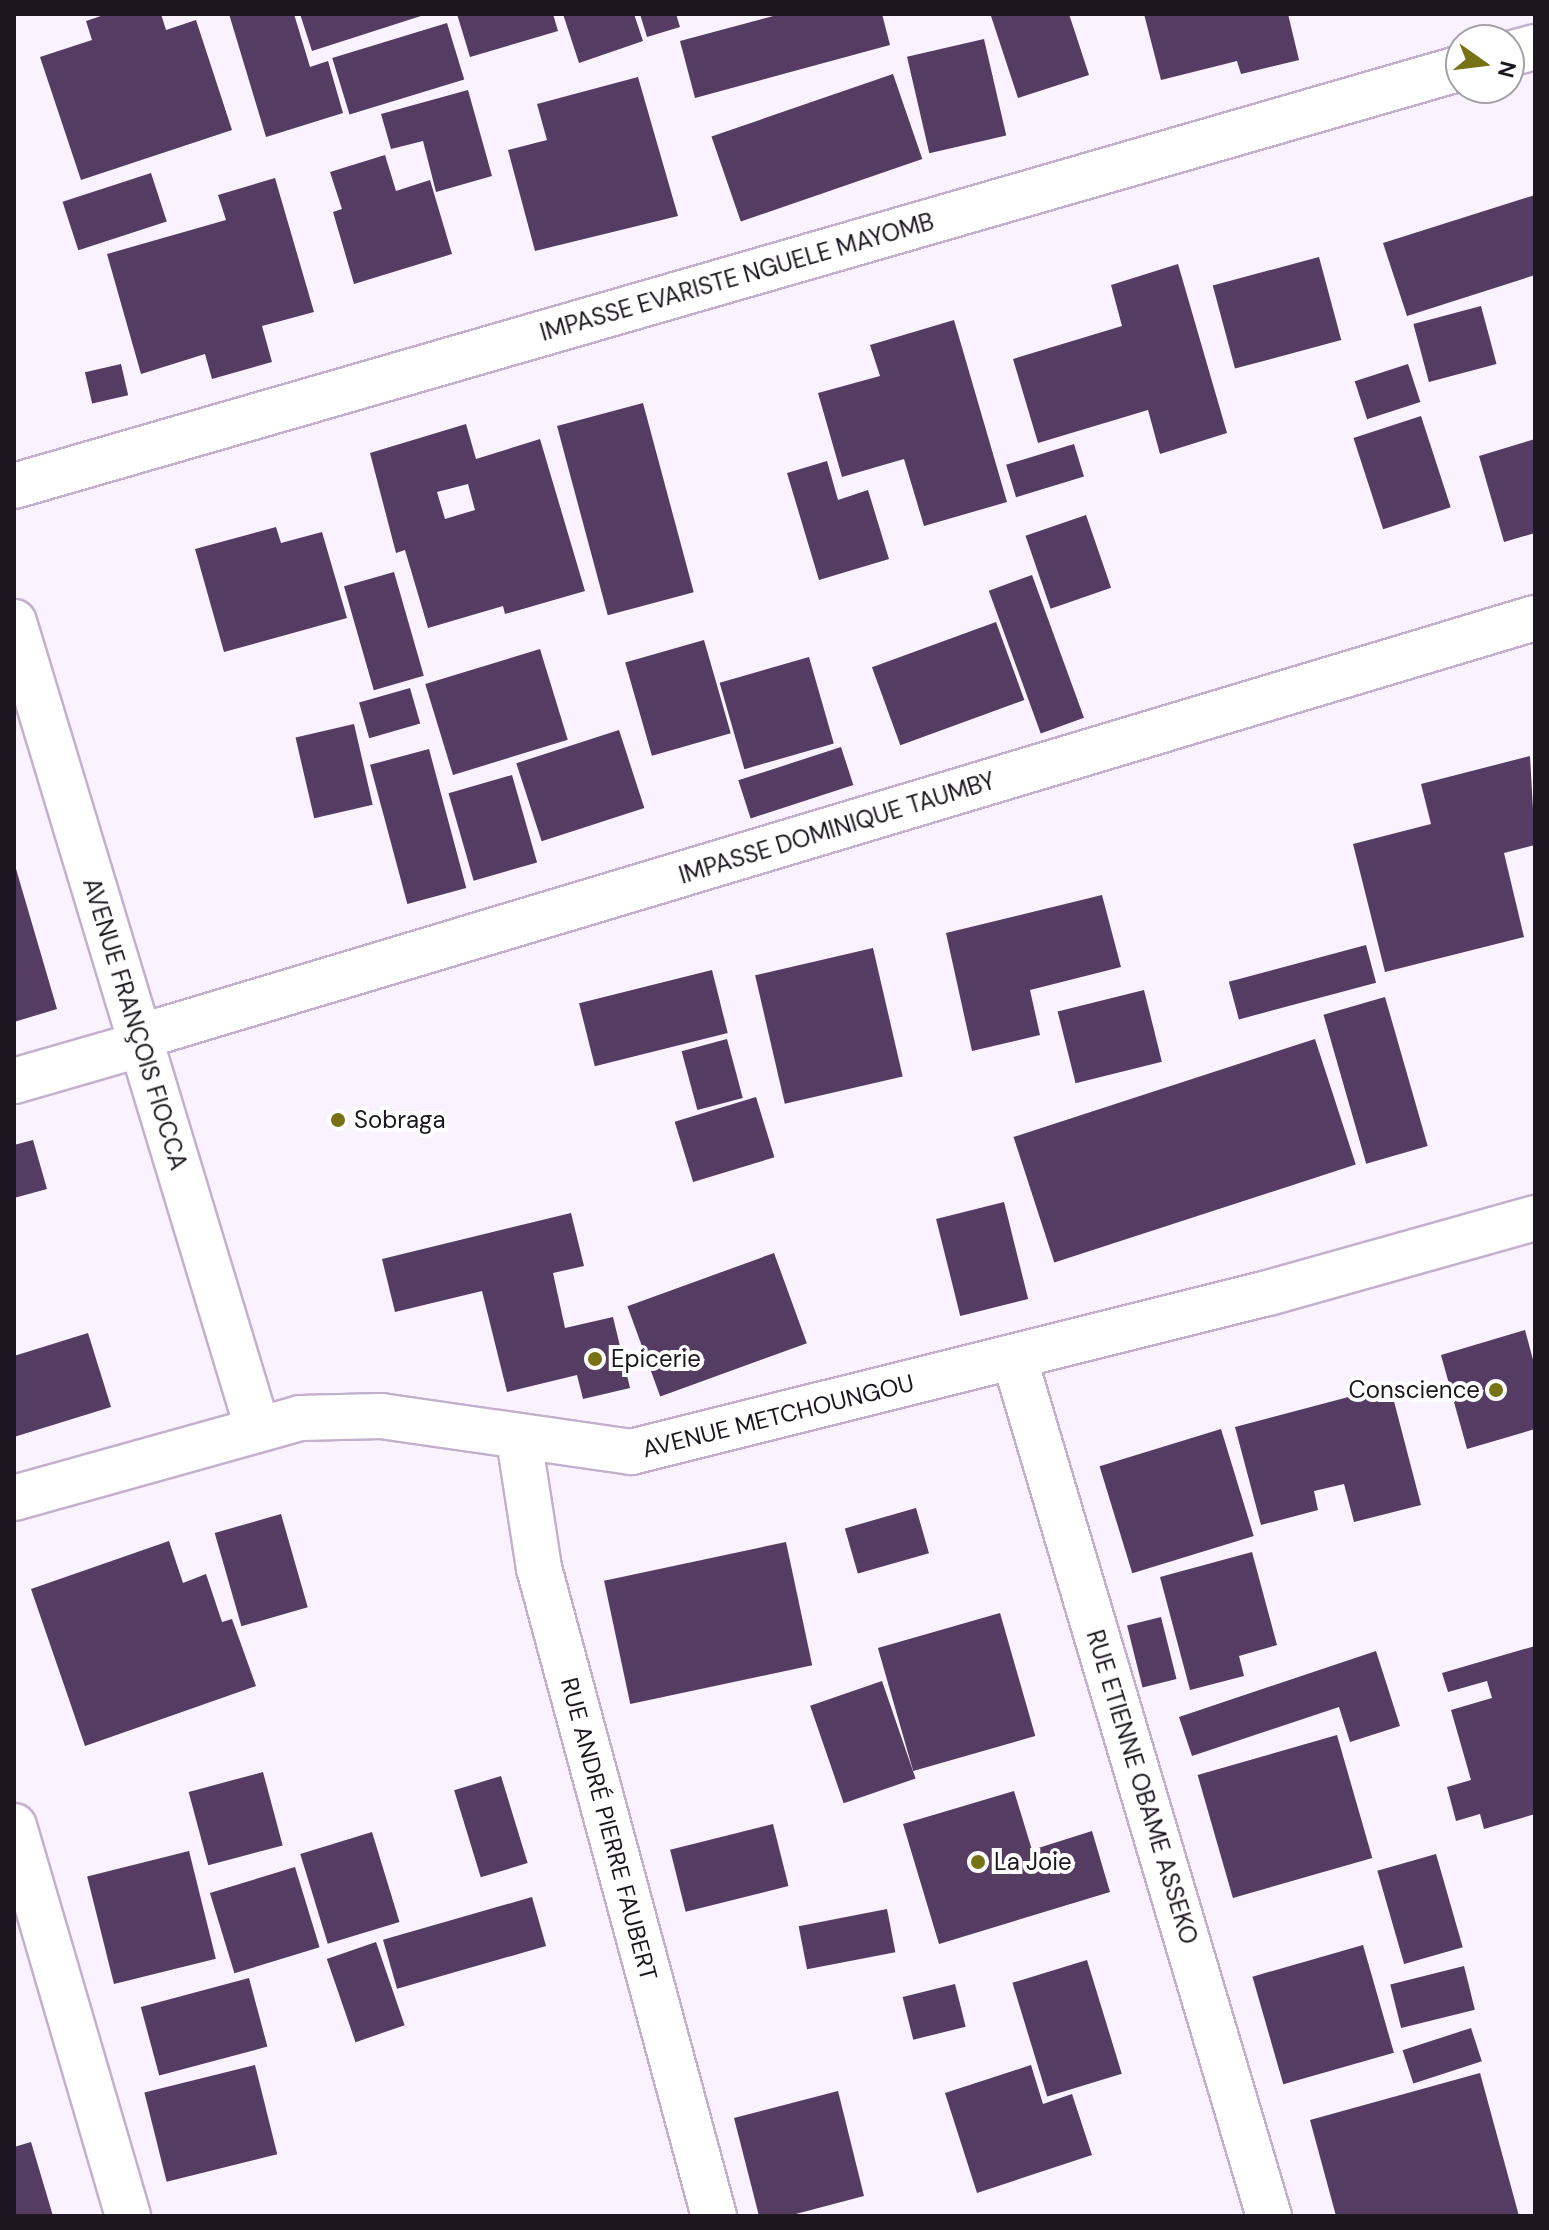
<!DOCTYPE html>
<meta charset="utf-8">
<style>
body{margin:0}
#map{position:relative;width:1549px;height:2230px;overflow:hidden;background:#faf2fe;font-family:"DM Sans",sans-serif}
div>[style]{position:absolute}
.building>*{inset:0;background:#553c62;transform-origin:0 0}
.roads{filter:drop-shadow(2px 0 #c3b0cd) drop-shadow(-2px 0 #c3b0cd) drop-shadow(0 2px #c3b0cd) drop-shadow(0 -2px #c3b0cd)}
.minor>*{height:44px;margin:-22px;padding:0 22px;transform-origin:22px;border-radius:22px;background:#fff}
.tertiary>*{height:44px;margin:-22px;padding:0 22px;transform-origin:22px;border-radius:22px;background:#fff}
.secondary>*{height:44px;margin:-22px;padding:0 22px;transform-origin:22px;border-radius:22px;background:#fff}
.dots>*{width:22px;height:22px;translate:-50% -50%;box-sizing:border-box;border:4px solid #fff;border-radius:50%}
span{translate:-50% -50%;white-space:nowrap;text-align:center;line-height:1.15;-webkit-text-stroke:8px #fff;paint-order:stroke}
.street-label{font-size:24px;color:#1d1620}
.poi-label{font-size:24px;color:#1d1620}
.left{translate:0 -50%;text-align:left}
.right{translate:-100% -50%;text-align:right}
.frame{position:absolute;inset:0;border:16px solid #1d1620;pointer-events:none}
.north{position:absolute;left:1445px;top:24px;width:80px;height:80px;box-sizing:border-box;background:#fff;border:2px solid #a5a2a6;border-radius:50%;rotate:104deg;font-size:22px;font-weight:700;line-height:32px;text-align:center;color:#1d1620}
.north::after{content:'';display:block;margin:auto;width:28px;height:36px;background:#777215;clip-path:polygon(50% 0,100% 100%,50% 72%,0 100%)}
</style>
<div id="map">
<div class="building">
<i style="clip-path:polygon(107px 14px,161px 14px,166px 30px,196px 20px,232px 130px,81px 180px,40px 57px,92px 40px,86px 21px)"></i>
<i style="clip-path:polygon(229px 14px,294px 14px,310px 67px,328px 61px,343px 113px,266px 137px)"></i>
<i style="clip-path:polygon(300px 14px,424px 14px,424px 15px,312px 51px)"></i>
<i style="clip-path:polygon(457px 14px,553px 14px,558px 31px,470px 57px)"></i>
<i style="clip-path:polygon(563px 14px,634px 14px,643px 41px,579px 63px)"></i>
<i style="clip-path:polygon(640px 14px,676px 14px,680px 27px,647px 37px)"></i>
<i style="clip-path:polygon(781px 14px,882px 14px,890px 45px,695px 98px,680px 41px)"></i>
<i style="clip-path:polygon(1069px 14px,1089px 75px,1018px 98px,991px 16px)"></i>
<i style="clip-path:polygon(1144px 14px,1288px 14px,1299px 60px,1241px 74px,1237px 61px,1161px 80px)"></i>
<i style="left:447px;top:23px;width:59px;height:120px;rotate:73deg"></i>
<i style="left:984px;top:39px;width:99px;height:79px;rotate:77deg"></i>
<i style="left:893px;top:74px;width:90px;height:192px;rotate:71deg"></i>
<i style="clip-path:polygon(638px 77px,678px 216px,535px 251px,508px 150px,547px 140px,537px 104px)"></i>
<i style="clip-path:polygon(468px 90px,492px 176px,436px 192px,423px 141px,391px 149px,381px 114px)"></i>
<i style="clip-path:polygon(385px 155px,396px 191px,430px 180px,452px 254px,354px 284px,333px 212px,342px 209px,330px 172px)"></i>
<i style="left:151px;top:173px;width:51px;height:93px;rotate:72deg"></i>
<i style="clip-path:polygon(275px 178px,314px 312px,262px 326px,272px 362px,212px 379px,205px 354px,141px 374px,107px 254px,226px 220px,218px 195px)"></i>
<i style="clip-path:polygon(1535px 195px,1535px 275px,1407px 316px,1383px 243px)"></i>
<i style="left:1319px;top:257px;width:86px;height:110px;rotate:75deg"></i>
<i style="clip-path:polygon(1178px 264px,1227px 433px,1160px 454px,1148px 410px,1038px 443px,1013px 359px,1122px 326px,1111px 285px)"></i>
<i style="left:1481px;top:306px;width:60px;height:70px;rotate:75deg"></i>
<i style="clip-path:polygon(954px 320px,1007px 502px,924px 526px,904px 459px,842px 477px,818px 393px,880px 376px,870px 345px)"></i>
<i style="left:121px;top:364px;width:32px;height:37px;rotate:77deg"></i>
<i style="left:1408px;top:364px;width:40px;height:56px;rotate:72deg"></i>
<i style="left:643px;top:403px;width:196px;height:89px;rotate:75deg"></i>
<i style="left:1421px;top:416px;width:96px;height:71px;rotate:72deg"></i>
<i style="clip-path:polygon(evenodd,466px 424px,476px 459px,540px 439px,585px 591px,505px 614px,503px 606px,428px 628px,405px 550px,396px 553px,370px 453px,466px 424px,468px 484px,475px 510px,445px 519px,437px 492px,468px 484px)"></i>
<i style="clip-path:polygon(1535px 439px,1535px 533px,1504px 542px,1479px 456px)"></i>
<i style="left:1074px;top:444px;width:34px;height:71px;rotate:73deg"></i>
<i style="clip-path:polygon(827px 461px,838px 500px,868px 490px,889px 559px,819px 580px,787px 473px)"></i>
<i style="left:1086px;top:515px;width:77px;height:64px;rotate:71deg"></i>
<i style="clip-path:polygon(276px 527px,281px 543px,322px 532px,347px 618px,224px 652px,195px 549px)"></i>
<i style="left:394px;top:572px;width:108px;height:52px;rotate:74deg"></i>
<i style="left:1032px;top:575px;width:152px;height:46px;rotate:70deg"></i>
<i style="left:996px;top:622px;width:83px;height:132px;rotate:70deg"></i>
<i style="left:704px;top:640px;width:97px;height:82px;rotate:74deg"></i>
<i style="left:540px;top:649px;width:95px;height:120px;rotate:73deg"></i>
<i style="left:809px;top:657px;width:90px;height:93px;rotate:74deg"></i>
<i style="left:410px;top:688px;width:37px;height:53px;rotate:74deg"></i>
<i style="left:354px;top:724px;width:83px;height:60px;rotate:77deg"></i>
<i style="left:619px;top:730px;width:82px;height:108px;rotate:72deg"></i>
<i style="left:841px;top:747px;width:40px;height:108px;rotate:72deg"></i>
<i style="left:429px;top:749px;width:144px;height:61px;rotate:75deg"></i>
<i style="clip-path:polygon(1530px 756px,1535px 845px,1504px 853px,1524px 937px,1385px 972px,1353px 844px,1431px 824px,1421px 784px)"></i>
<i style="left:512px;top:775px;width:91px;height:66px;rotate:74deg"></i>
<i style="clip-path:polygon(14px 862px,57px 1009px,14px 1022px)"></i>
<i style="clip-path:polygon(1102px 895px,1121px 967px,1030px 990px,1040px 1035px,972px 1051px,946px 933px)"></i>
<i style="left:1366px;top:945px;width:39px;height:142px;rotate:75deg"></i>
<i style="left:873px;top:948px;width:132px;height:121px;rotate:77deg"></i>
<i style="left:712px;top:970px;width:65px;height:137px;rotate:76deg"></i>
<i style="left:1144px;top:990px;width:74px;height:89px;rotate:76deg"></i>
<i style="left:1385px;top:997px;width:155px;height:64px;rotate:74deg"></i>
<i style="left:727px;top:1039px;width:61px;height:47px;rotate:75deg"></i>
<i style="left:1315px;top:1039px;width:132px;height:317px;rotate:72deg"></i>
<i style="left:756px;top:1097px;width:63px;height:85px;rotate:73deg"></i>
<i style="clip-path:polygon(33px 1140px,47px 1189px,14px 1198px,14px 1145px)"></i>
<i style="left:1004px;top:1202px;width:100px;height:70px;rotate:76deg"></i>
<i style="clip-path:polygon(571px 1213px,584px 1266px,553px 1273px,565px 1328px,613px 1317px,630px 1388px,583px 1399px,577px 1375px,507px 1392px,482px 1291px,395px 1312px,382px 1259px)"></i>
<i style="left:774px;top:1253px;width:96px;height:156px;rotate:70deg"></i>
<i style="clip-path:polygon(1525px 1330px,1535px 1367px,1535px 1429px,1467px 1449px,1441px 1355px)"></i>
<i style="clip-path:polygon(88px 1333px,111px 1407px,14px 1437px,14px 1356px)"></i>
<i style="clip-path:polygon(1390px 1386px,1421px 1505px,1354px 1522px,1344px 1484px,1314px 1491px,1318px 1510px,1261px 1525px,1235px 1427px)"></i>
<i style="left:1221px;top:1429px;width:112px;height:127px;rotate:73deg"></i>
<i style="left:916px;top:1508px;width:47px;height:74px;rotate:74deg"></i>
<i style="left:281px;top:1514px;width:97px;height:69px;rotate:74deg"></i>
<i style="clip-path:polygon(169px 1541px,183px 1583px,206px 1574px,222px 1622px,232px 1619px,256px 1686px,85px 1746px,31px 1589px)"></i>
<i style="left:786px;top:1542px;width:126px;height:186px;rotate:78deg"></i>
<i style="clip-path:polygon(1252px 1552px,1277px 1645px,1239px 1656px,1244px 1676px,1190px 1690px,1160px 1577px)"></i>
<i style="left:1000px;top:1613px;width:128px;height:127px;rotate:74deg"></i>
<i style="left:1161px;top:1617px;width:64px;height:35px;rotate:76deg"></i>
<i style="clip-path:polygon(1535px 1646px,1535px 1814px,1484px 1829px,1480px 1814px,1456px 1821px,1447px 1787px,1471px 1780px,1451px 1710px,1492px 1698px,1487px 1681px,1448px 1692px,1442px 1673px)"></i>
<i style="clip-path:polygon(1376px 1651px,1400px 1726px,1350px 1742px,1339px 1707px,1192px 1756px,1179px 1717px)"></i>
<i style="left:882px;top:1681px;width:103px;height:76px;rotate:71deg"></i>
<i style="left:1337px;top:1735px;width:128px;height:145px;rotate:74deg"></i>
<i style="left:263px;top:1772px;width:76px;height:77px;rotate:75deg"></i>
<i style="left:501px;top:1776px;width:91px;height:49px;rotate:73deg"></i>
<i style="clip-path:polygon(1014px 1791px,1032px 1850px,1092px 1831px,1110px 1892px,939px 1944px,903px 1824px)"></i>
<i style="left:773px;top:1824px;width:64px;height:106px;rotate:76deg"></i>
<i style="left:372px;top:1832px;width:94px;height:75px;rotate:73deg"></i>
<i style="left:189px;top:1851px;width:111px;height:105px;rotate:76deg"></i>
<i style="left:1436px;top:1854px;width:97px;height:61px;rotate:74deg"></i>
<i style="left:295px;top:1867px;width:84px;height:89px;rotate:73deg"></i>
<i style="left:532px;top:1897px;width:51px;height:155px;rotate:74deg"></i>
<i style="left:887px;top:1909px;width:44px;height:90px;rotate:79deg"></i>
<i style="left:376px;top:1942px;width:88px;height:52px;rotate:71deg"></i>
<i style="left:1363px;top:1945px;width:112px;height:115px;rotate:74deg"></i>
<i style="left:1087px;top:1960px;width:119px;height:78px;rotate:73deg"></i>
<i style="left:1464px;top:1966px;width:45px;height:76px;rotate:76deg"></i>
<i style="left:249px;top:1978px;width:71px;height:112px;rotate:75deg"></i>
<i style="left:955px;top:1984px;width:44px;height:54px;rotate:76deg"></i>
<i style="left:1471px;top:2028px;width:35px;height:72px;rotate:72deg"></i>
<i style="left:255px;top:2065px;width:92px;height:114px;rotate:76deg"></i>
<i style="clip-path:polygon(1031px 2065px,1043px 2104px,1072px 2094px,1092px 2155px,977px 2193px,945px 2093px)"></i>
<i style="clip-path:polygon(1480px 2073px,1519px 2216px,1336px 2216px,1310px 2120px)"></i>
<i style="clip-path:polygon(838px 2091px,864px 2196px,788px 2216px,759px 2216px,734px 2118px)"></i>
<i style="clip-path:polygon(31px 2142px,53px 2216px,14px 2216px,14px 2147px)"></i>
</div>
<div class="roads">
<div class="minor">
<i style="left:1509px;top:54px;width:27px;rotate:-15deg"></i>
<i style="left:14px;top:486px;width:1506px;rotate:-16.11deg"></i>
<i style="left:139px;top:1037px;width:1458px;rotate:-16.71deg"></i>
<i style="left:14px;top:1081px;width:133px;rotate:-16.1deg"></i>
<i style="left:1014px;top:1357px;width:896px;rotate:73.47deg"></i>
<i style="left:519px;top:1439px;width:131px;rotate:81.2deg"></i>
<i style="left:539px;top:1568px;width:671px;rotate:74.89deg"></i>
<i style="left:14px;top:1826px;width:406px;rotate:73.7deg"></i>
</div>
<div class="tertiary">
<i style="left:14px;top:622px;width:841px;rotate:73.2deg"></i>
</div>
<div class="secondary">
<i style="left:14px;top:1498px;width:297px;rotate:-15.6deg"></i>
<i style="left:300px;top:1418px;width:81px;rotate:-1.4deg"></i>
<i style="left:381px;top:1416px;width:253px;rotate:8.2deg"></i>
<i style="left:631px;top:1452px;width:657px;rotate:-14.02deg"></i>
<i style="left:1268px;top:1293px;width:277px;rotate:-15.7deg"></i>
</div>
</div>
<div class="dots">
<i style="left:338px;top:1120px;background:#777215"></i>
<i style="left:595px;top:1359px;background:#777215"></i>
<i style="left:1496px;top:1390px;background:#777215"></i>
<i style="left:978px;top:1862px;background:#777215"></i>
</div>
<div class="street-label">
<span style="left:737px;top:277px;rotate:-16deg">IMPASSE EVARISTE NGUELE MAYOMB</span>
<span style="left:837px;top:828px;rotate:-17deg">IMPASSE DOMINIQUE TAUMBY</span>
<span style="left:135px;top:1024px;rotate:73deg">AVENUE FRANÇOIS FIOCCA</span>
<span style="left:778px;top:1416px;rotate:-14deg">AVENUE METCHOUNGOU</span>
<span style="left:1142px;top:1787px;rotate:73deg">RUE ETIENNE OBAME ASSEKO</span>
<span style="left:609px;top:1829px;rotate:75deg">RUE ANDRÉ PIERRE FAUBERT</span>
</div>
<div class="poi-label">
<span class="left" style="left:354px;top:1120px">Sobraga</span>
<span class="left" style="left:611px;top:1359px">Epicerie</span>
<span class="right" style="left:1480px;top:1390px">Conscience</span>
<span class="left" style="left:994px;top:1862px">La Joie</span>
</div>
<div class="frame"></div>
<div class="north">N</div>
</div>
